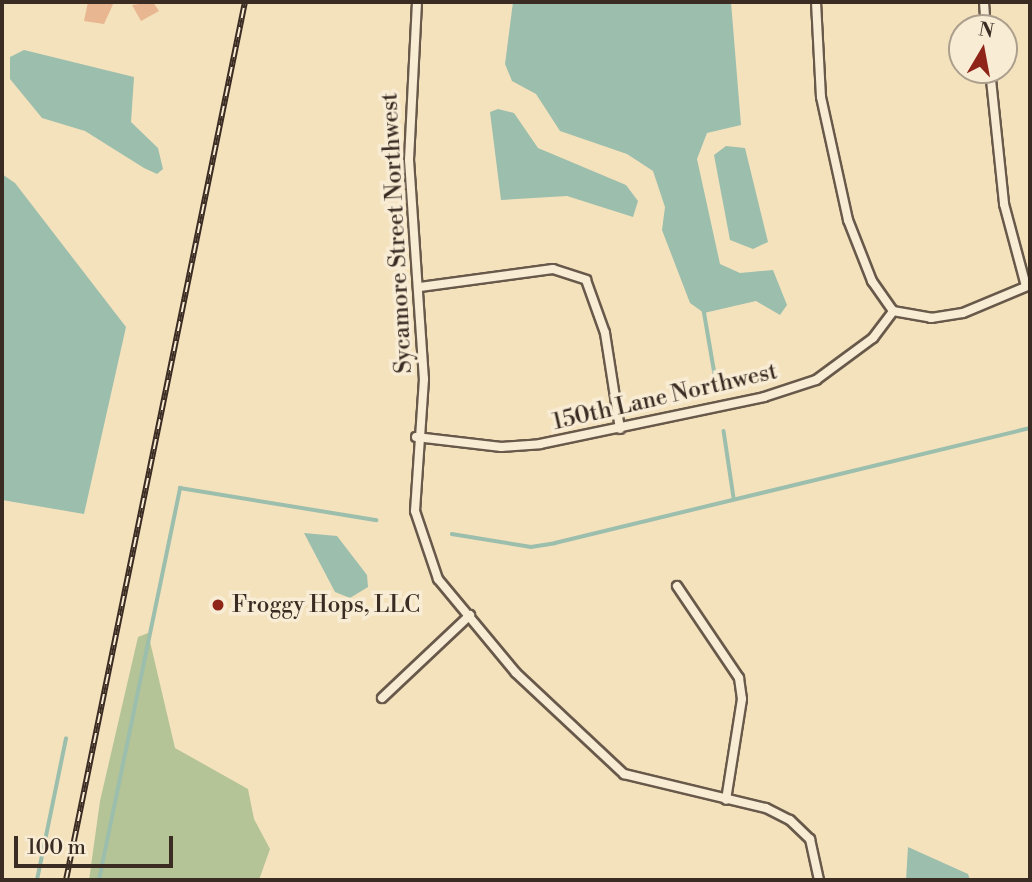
<!DOCTYPE html>
<style>
body{margin:0}
#map{position:relative;width:1032px;height:882px;overflow:hidden;background:#f4e2bd;font-family:"Libre Bodoni",serif}
div>[style]{position:absolute}
.green>*{inset:0;background:#b5c496}
.water>*{inset:0;background:#9cbead}
.stream>*{height:3.5px;margin:-1.75px;padding:0 1.75px;transform-origin:1.75px;border-radius:1.75px;background:#9cbead}
.building>*{inset:0;background:#e8b690}
.roads{filter:drop-shadow(2px 0 #68594a) drop-shadow(-2px 0 #68594a) drop-shadow(0 2px #68594a) drop-shadow(0 -2px #68594a)}
.street>*{height:8px;margin:-4px;padding:0 4px;transform-origin:4px;border-radius:4px;background:#f8ecd4}
.rail>*{height:6px;margin-top:-3px;transform-origin:0;background:repeating-linear-gradient(90deg,#f8ecd4 0 10px,#3a2b23 0 20px);box-sizing:border-box;border-block:2px solid #3a2b23}
.dots>*{width:19px;height:19px;translate:-50% -50%;box-sizing:border-box;border:4px solid #f8ecd4;border-radius:50%}
span{translate:-50% -50%;white-space:nowrap;text-align:center;line-height:1.15;-webkit-text-stroke:7px #f8ecd4;paint-order:stroke}
.street-label{font-size:23px;color:#3a2b23}
.poi-label{font-size:23px;color:#3a2b23}
.left{translate:0 -50%;text-align:left}
.frame{position:absolute;inset:0;border:4px solid #3a2b23;pointer-events:none}
.north{position:absolute;left:948px;top:14px;width:70px;height:70px;box-sizing:border-box;background:#f8ecd4;border:2px solid #ac9f8d;border-radius:50%;rotate:10deg;font-size:19px;font-weight:700;line-height:28px;text-align:center;color:#3a2b23}
.north::after{content:'';display:block;margin:auto;width:24px;height:32px;background:#8f2418;clip-path:polygon(50% 0,100% 100%,50% 72%,0 100%)}
.scale{position:absolute;left:14px;top:836px;width:159px;height:32px;box-sizing:border-box;border:4px solid #3a2b23;border-top:0;padding-left:9px;font-size:21px;line-height:24px;white-space:nowrap;color:#3a2b23;-webkit-text-stroke:5px #f8ecd4;paint-order:stroke}
</style>
<div id="map">
<div class="green">
<i style="clip-path:polygon(148px 633px,175px 748px,248px 789px,254px 819px,270px 849px,259px 880px,89px 880px,100px 801px,138px 637px)"></i>
</div>
<div class="water">
<i style="clip-path:polygon(513px 2px,731px 2px,741px 125px,707px 133px,697px 159px,720px 264px,740px 273px,773px 270px,787px 305px,780px 315px,756px 301px,704px 313px,690px 303px,662px 230px,665px 207px,653px 171px,627px 154px,560px 131px,536px 94px,512px 81px,505px 64px)"></i>
<i style="clip-path:polygon(24px 50px,134px 77px,131px 122px,158px 148px,163px 169px,157px 174px,144px 168px,85px 131px,42px 118px,10px 79px,10px 57px)"></i>
<i style="clip-path:polygon(498px 109px,514px 113px,538px 148px,626px 185px,638px 201px,633px 217px,567px 196px,501px 200px,490px 112px)"></i>
<i style="clip-path:polygon(726px 146px,745px 148px,768px 242px,753px 249px,730px 240px,714px 155px)"></i>
<i style="clip-path:polygon(2px 174px,15px 183px,126px 327px,84px 514px,2px 500px)"></i>
<i style="clip-path:polygon(304px 533px,337px 536px,367px 575px,368px 587px,350px 598px,335px 592px)"></i>
<i style="clip-path:polygon(908px 847px,968px 874px,970px 880px,906px 880px)"></i>
</div>
<div class="stream">
<i style="left:704px;top:310px;width:77px;rotate:80.3deg"></i>
<i style="left:724px;top:431px;width:68px;rotate:81.5deg"></i>
<i style="left:452px;top:534px;width:80px;rotate:9.3deg"></i>
<i style="left:531px;top:547px;width:24px;rotate:-9deg"></i>
<i style="left:555px;top:543px;width:489px;rotate:-13.6deg"></i>
<i style="left:37px;top:880px;width:144px;rotate:-78.4deg"></i>
<i style="left:99px;top:880px;width:400px;rotate:-78.3deg"></i>
<i style="left:180px;top:488px;width:199px;rotate:9.3deg"></i>
</div>
<div class="building">
<i style="clip-path:polygon(88px 2px,114px 2px,104px 24px,84px 21px)"></i>
<i style="clip-path:polygon(153px 2px,159px 11px,141px 21px,132px 5px)"></i>
</div>
<div class="roads">
<div class="street">
<i style="left:417px;top:2px;width:158px;rotate:92.9deg"></i>
<i style="left:409px;top:160px;width:220px;rotate:86.1deg"></i>
<i style="left:424px;top:379px;width:132px;rotate:93.9deg"></i>
<i style="left:415px;top:511px;width:72px;rotate:71.3deg"></i>
<i style="left:438px;top:579px;width:122px;rotate:50.3deg"></i>
<i style="left:516px;top:673px;width:148px;rotate:43.1deg"></i>
<i style="left:624px;top:774px;width:146px;rotate:13.5deg"></i>
<i style="left:766px;top:808px;width:27px;rotate:27deg"></i>
<i style="left:790px;top:820px;width:28px;rotate:44deg"></i>
<i style="left:810px;top:839px;width:42px;rotate:77.6deg"></i>
<i style="left:816px;top:2px;width:95px;rotate:87deg"></i>
<i style="left:821px;top:97px;width:126px;rotate:77.6deg"></i>
<i style="left:848px;top:220px;width:66px;rotate:68.5deg"></i>
<i style="left:872px;top:281px;width:37px;rotate:55deg"></i>
<i style="left:984px;top:2px;width:26px;rotate:86deg"></i>
<i style="left:990px;top:70px;width:135px;rotate:84deg"></i>
<i style="left:1004px;top:204px;width:85px;rotate:75deg"></i>
<i style="left:420px;top:287px;width:134px;rotate:-7.7deg"></i>
<i style="left:553px;top:269px;width:35px;rotate:18deg"></i>
<i style="left:586px;top:280px;width:56px;rotate:70.3deg"></i>
<i style="left:605px;top:333px;width:97px;rotate:81.1deg"></i>
<i style="left:893px;top:311px;width:39px;rotate:10deg"></i>
<i style="left:931px;top:318px;width:32px;rotate:-9deg"></i>
<i style="left:963px;top:313px;width:73px;rotate:-22.7deg"></i>
<i style="left:416px;top:437px;width:86px;rotate:6.7deg"></i>
<i style="left:501px;top:447px;width:39px;rotate:-4deg"></i>
<i style="left:540px;top:444px;width:229px;rotate:-11.8deg"></i>
<i style="left:764px;top:397px;width:55px;rotate:-18.1deg"></i>
<i style="left:816px;top:380px;width:71px;rotate:-36.4deg"></i>
<i style="left:873px;top:338px;width:34px;rotate:-53deg"></i>
<i style="left:677px;top:586px;width:111px;rotate:56deg"></i>
<i style="left:739px;top:678px;width:21px;rotate:82deg"></i>
<i style="left:742px;top:699px;width:102px;rotate:99deg"></i>
<i style="left:382px;top:698px;width:121px;rotate:-43.3deg"></i>
</div>
</div>
<div class="rail">
<i style="left:66px;top:880px;width:896px;rotate:-78.48deg"></i>
</div>
<div class="dots">
<i style="left:218px;top:605px;background:#8f2418"></i>
</div>
<div class="street-label">
<span style="left:397px;top:233px;rotate:-93deg">Sycamore Street Northwest</span>
<span style="left:665px;top:397px;rotate:-13deg">150th Lane Northwest</span>
</div>
<div class="poi-label">
<span class="left" style="left:232px;top:605px">Froggy Hops, LLC</span>
</div>
<div class="frame"></div>
<div class="north">N</div>
<div class="scale">100 m</div>
</div>
